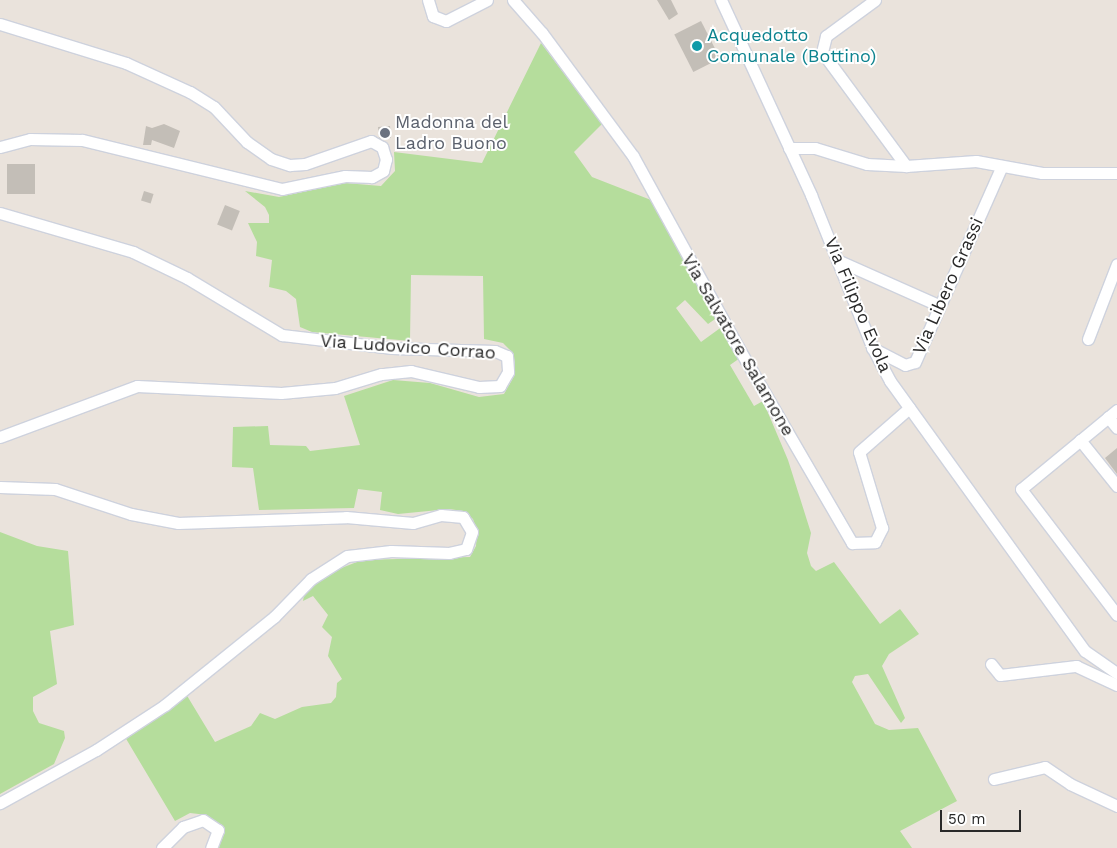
<!DOCTYPE html>
<style>
body{margin:0}
#map{position:relative;width:1117px;height:848px;overflow:hidden;background:#eae3dc;font-family:"Work Sans",sans-serif}
div>[style]{position:absolute}
.green>*{inset:0;background:#b5dd9c}
.building>*{inset:0;background:#c3beb7;transform-origin:0 0}
.roads{filter:drop-shadow(1px 0 #ced2dd) drop-shadow(-1px 0 #ced2dd) drop-shadow(0 1px #ced2dd) drop-shadow(0 -1px #ced2dd)}
.minor>*{height:11px;margin:-5.5px;padding:0 5.5px;transform-origin:5.5px;border-radius:5.5px;background:#fff}
.dots>*{width:14px;height:14px;translate:-50% -50%;box-sizing:border-box;border:2px solid #fff;border-radius:50%}
span{translate:-50% -50%;white-space:nowrap;text-align:center;line-height:1.15;-webkit-text-stroke:4px #fff;paint-order:stroke}
.culture-label{font-size:18px;color:#0d838f}
.left{translate:0 -50%;text-align:left}
.worship-label{font-size:18px;color:#5b616d}
.street-label{font-size:18px;color:#292929}
.scale{position:absolute;left:940px;top:810px;width:81px;height:22px;box-sizing:border-box;border:2px solid #292929;border-top:0;padding-left:6px;font-size:15px;line-height:18px;white-space:nowrap;color:#292929;-webkit-text-stroke:4px #fff;paint-order:stroke}
</style>
<div id="map">
<div class="green">
<i style="clip-path:polygon(541px 43px,602px 124px,574px 152px,592px 177px,651px 200px,718px 317px,708px 324px,685px 300px,676px 308px,701px 342px,723px 326px,740px 358px,730px 365px,754px 406px,763px 401px,788px 460px,811px 533px,807px 553px,811px 566px,816px 571px,834px 562px,880px 624px,900px 609px,919px 634px,889px 654px,882px 666px,905px 718px,901px 723px,868px 674px,855px 676px,852px 682px,875px 724px,889px 730px,918px 728px,957px 801px,900px 831px,912px 848px,219px 848px,221px 832px,207px 815px,190px 813px,175px 821px,125px 737px,186px 694px,215px 742px,251px 726px,260px 713px,275px 719px,302px 707px,331px 703px,336px 697px,337px 683px,342px 679px,328px 656px,332px 637px,322px 627px,328px 615px,313px 596px,303px 601px,305px 589px,326px 574px,362px 560px,470px 557px,476px 546px,477px 532px,473px 519px,463px 511px,449px 509px,398px 514px,380px 510px,382px 492px,358px 489px,354px 508px,259px 510px,253px 468px,232px 467px,233px 427px,268px 426px,270px 445px,306px 446px,310px 451px,360px 445px,344px 396px,393px 380px,430px 383px,479px 397px,504px 394px,513px 378px,515px 363px,512px 352px,503px 343px,484px 339px,483px 276px,411px 275px,410px 341px,312px 332px,300px 327px,296px 299px,286px 291px,269px 287px,272px 260px,256px 256px,257px 242px,248px 223px,269px 223px,269px 215px,265px 207px,245px 191px,279px 197px,345px 183px,381px 186px,395px 171px,394px 152px,482px 163px)"></i>
<i style="clip-path:polygon(0 532px,37px 546px,68px 551px,74px 625px,50px 631px,57px 684px,33px 697px,33px 711px,39px 723px,64px 731px,65px 738px,54px 764px,0 794px)"></i>
</div>
<div class="building">
<i style="clip-path:polygon(657px 0,671px 0,678px 14px,669px 20px)"></i>
<i style="left:701px;top:21px;width:42px;height:30px;rotate:63deg"></i>
<i style="clip-path:polygon(164px 124px,180px 131px,174px 148px,152px 140px,151px 145px,143px 145px,146px 126px,152px 128px)"></i>
<i style="left:390px;top:126px;width:12px;height:12px;rotate:85deg"></i>
<i style="left:7px;top:164px;width:28px;height:30px"></i>
<i style="left:144px;top:191px;width:10px;height:10px;rotate:17deg"></i>
<i style="left:225px;top:205px;width:16px;height:21px;rotate:22deg"></i>
<i style="clip-path:polygon(1117px 448px,1117px 474px,1105px 458px)"></i>
</div>
<div class="roads">
<div class="minor">
<i style="left:428px;top:0;width:17px;rotate:73deg"></i>
<i style="left:433px;top:16px;width:14px;rotate:21deg"></i>
<i style="left:446px;top:21px;width:46px;rotate:-27.1deg"></i>
<i style="left:513px;top:0;width:44px;rotate:48.7deg"></i>
<i style="left:542px;top:33px;width:153px;rotate:53.5deg"></i>
<i style="left:633px;top:156px;width:218px;rotate:61.2deg"></i>
<i style="left:738px;top:347px;width:227px;rotate:59.8deg"></i>
<i style="left:852px;top:543px;width:23px;rotate:-2deg"></i>
<i style="left:875px;top:542px;width:16px;rotate:-63deg"></i>
<i style="left:882px;top:528px;width:79px;rotate:-106.8deg"></i>
<i style="left:859px;top:452px;width:67px;rotate:-41.3deg"></i>
<i style="left:721px;top:0;width:215px;rotate:65.2deg"></i>
<i style="left:811px;top:195px;width:164px;rotate:68.1deg"></i>
<i style="left:872px;top:347px;width:38px;rotate:62deg"></i>
<i style="left:890px;top:381px;width:333px;rotate:54.2deg"></i>
<i style="left:1085px;top:651px;width:39px;rotate:35deg"></i>
<i style="left:875px;top:0;width:61px;rotate:143.7deg"></i>
<i style="left:826px;top:36px;width:16px;rotate:104deg"></i>
<i style="left:822px;top:52px;width:142px;rotate:53.6deg"></i>
<i style="left:0;top:24px;width:132px;rotate:17.2deg"></i>
<i style="left:126px;top:63px;width:70px;rotate:24.4deg"></i>
<i style="left:190px;top:92px;width:28px;rotate:32deg"></i>
<i style="left:214px;top:107px;width:48px;rotate:46.7deg"></i>
<i style="left:247px;top:142px;width:29px;rotate:35deg"></i>
<i style="left:271px;top:159px;width:20px;rotate:18deg"></i>
<i style="left:290px;top:165px;width:15px;rotate:-4deg"></i>
<i style="left:305px;top:164px;width:70px;rotate:-19.2deg"></i>
<i style="left:371px;top:141px;width:13px;rotate:29deg"></i>
<i style="left:382px;top:147px;width:13px;rotate:72deg"></i>
<i style="left:386px;top:159px;width:12px;rotate:104deg"></i>
<i style="left:383px;top:171px;width:13px;rotate:151deg"></i>
<i style="left:372px;top:177px;width:27px;rotate:-178deg"></i>
<i style="left:345px;top:176px;width:64px;rotate:168.3deg"></i>
<i style="left:282px;top:189px;width:206px;rotate:-166.2deg"></i>
<i style="left:82px;top:140px;width:52px;rotate:-178.9deg"></i>
<i style="left:30px;top:139px;width:31px;rotate:165deg"></i>
<i style="left:789px;top:148px;width:26px"></i>
<i style="left:815px;top:148px;width:54px;rotate:17.1deg"></i>
<i style="left:867px;top:164px;width:39px;rotate:3deg"></i>
<i style="left:906px;top:166px;width:70px;rotate:-4.1deg"></i>
<i style="left:976px;top:161px;width:67px;rotate:10.3deg"></i>
<i style="left:1042px;top:173px;width:75px"></i>
<i style="left:0;top:213px;width:139px;rotate:16.3deg"></i>
<i style="left:133px;top:252px;width:60px;rotate:25.7deg"></i>
<i style="left:187px;top:278px;width:111px;rotate:31deg"></i>
<i style="left:282px;top:335px;width:111px;rotate:6.7deg"></i>
<i style="left:392px;top:348px;width:103px;rotate:1.7deg"></i>
<i style="left:495px;top:351px;width:13px;rotate:23deg"></i>
<i style="left:507px;top:356px;width:16px;rotate:86deg"></i>
<i style="left:508px;top:372px;width:16px;rotate:120deg"></i>
<i style="left:500px;top:386px;width:21px;rotate:177deg"></i>
<i style="left:479px;top:387px;width:70px;rotate:-166.8deg"></i>
<i style="left:411px;top:371px;width:30px;rotate:174deg"></i>
<i style="left:381px;top:374px;width:48px;rotate:163.1deg"></i>
<i style="left:335px;top:388px;width:54px;rotate:174.7deg"></i>
<i style="left:281px;top:393px;width:144px;rotate:-177.2deg"></i>
<i style="left:137px;top:386px;width:146px;rotate:159.6deg"></i>
<i style="left:837px;top:260px;width:111px;rotate:24deg"></i>
<i style="left:1088px;top:339px;width:80px;rotate:-68.9deg"></i>
<i style="left:872px;top:348px;width:37px;rotate:27deg"></i>
<i style="left:905px;top:365px;width:10px;rotate:-17deg"></i>
<i style="left:915px;top:362px;width:214px;rotate:-66.1deg"></i>
<i style="left:1117px;top:410px;width:124px;rotate:140.5deg"></i>
<i style="left:1021px;top:489px;width:158px;rotate:52.7deg"></i>
<i style="left:1108px;top:417px;width:14px;rotate:51deg"></i>
<i style="left:1080px;top:440px;width:59px;rotate:51.2deg"></i>
<i style="left:0;top:487px;width:55px;rotate:2.1deg"></i>
<i style="left:55px;top:489px;width:80px;rotate:18.2deg"></i>
<i style="left:131px;top:514px;width:48px;rotate:10.8deg"></i>
<i style="left:178px;top:523px;width:168px;rotate:-2deg"></i>
<i style="left:346px;top:517px;width:67px;rotate:5.1deg"></i>
<i style="left:413px;top:523px;width:29px;rotate:-16deg"></i>
<i style="left:441px;top:515px;width:22px;rotate:5deg"></i>
<i style="left:463px;top:517px;width:17px;rotate:59deg"></i>
<i style="left:472px;top:532px;width:18px;rotate:109deg"></i>
<i style="left:466px;top:549px;width:17px;rotate:167deg"></i>
<i style="left:449px;top:553px;width:58px;rotate:-178deg"></i>
<i style="left:391px;top:551px;width:44px;rotate:173.5deg"></i>
<i style="left:347px;top:556px;width:43px;rotate:147.4deg"></i>
<i style="left:311px;top:579px;width:53px;rotate:134.2deg"></i>
<i style="left:274px;top:617px;width:140px;rotate:141.1deg"></i>
<i style="left:165px;top:705px;width:82px;rotate:146.9deg"></i>
<i style="left:96px;top:750px;width:110px;rotate:151.1deg"></i>
<i style="left:991px;top:664px;width:14px;rotate:51deg"></i>
<i style="left:1000px;top:675px;width:77px;rotate:-6.8deg"></i>
<i style="left:1076px;top:666px;width:45px;rotate:24.9deg"></i>
<i style="left:994px;top:779px;width:52px;rotate:-13.2deg"></i>
<i style="left:1045px;top:767px;width:30px;rotate:34deg"></i>
<i style="left:1070px;top:784px;width:52px;rotate:25.1deg"></i>
<i style="left:162px;top:848px;width:30px;rotate:-45deg"></i>
<i style="left:183px;top:827px;width:21px;rotate:-19deg"></i>
<i style="left:203px;top:820px;width:18px;rotate:34deg"></i>
<i style="left:218px;top:830px;width:19px;rotate:111deg"></i>
</div>
</div>
<div class="dots">
<i style="left:697px;top:46px;background:#0f9aa8"></i>
<i style="left:385px;top:133px;background:#6b7280"></i>
</div>
<div class="culture-label">
<span class="left" style="left:707px;top:46px">Acquedotto<br>Comunale (Bottino)</span>
</div>
<div class="worship-label">
<span class="left" style="left:395px;top:133px">Madonna del<br>Ladro Buono</span>
</div>
<div class="street-label">
<span style="left:948px;top:286px;rotate:-66deg">Via Libero Grassi</span>
<span style="left:858px;top:305px;rotate:67deg">Via Filippo Evola</span>
<span style="left:738px;top:345px;rotate:60deg">Via Salvatore Salamone</span>
<span style="left:408px;top:347px;rotate:4deg">Via Ludovico Corrao</span>
</div>
<div class="scale">50 m</div>
</div>
